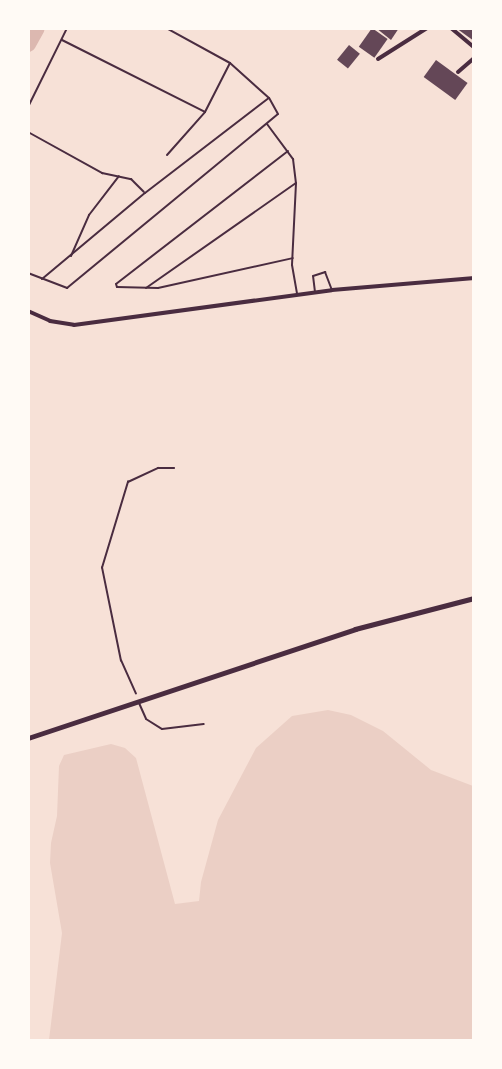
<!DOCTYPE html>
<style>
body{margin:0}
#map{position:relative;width:502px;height:1069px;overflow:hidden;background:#f7e1d7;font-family:Barlow,sans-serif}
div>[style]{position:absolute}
.green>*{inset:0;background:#ebcfc5}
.river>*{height:16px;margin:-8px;padding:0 8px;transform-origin:8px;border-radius:8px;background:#dcb8b0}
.building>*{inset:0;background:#644757;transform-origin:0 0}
.path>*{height:1.5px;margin:-0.75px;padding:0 0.75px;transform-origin:0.75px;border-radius:0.75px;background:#4a2c40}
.service>*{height:2px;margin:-1px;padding:0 1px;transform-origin:1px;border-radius:1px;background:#4a2c40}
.minor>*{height:4px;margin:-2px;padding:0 2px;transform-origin:2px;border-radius:2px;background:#4a2c40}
.secondary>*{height:5px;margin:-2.5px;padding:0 2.5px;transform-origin:2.5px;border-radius:2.5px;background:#4a2c40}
span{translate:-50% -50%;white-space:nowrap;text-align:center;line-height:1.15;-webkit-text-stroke:6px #fffaf5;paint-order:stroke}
.frame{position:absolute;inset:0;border:30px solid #fffaf5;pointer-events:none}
</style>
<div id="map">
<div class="green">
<i style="clip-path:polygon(328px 710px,351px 715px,383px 731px,431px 770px,473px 786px,473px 1040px,49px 1040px,62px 933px,50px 863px,51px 843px,57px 816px,59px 766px,64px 755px,111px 744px,125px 748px,136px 758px,175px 904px,199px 901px,201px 882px,218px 820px,256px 748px,292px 716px)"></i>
</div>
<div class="river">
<i style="left:28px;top:44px;width:18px;rotate:-61deg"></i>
</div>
<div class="building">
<i style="left:372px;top:28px;width:19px;height:23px;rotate:35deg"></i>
<i style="clip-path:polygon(376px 28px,399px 28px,391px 40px)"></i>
<i style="clip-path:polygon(456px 28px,474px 28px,474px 41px)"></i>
<i style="left:349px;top:45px;width:14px;height:19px;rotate:39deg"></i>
<i style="left:436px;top:60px;width:39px;height:21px;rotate:36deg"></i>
</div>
<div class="path">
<i style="left:136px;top:694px;width:36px;rotate:-114deg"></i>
<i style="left:121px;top:661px;width:95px;rotate:-101.5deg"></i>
<i style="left:102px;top:568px;width:90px;rotate:-73.2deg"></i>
<i style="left:128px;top:482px;width:33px;rotate:-25deg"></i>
<i style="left:158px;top:468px;width:16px"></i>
</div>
<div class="service">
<i style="left:62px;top:40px;width:160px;rotate:26.7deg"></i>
<i style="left:28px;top:107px;width:88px;rotate:-63.7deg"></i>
<i style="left:267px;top:124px;width:44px;rotate:53.4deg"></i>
<i style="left:293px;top:159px;width:24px;rotate:83deg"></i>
<i style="left:296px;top:183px;width:82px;rotate:92.8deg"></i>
<i style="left:292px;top:265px;width:29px;rotate:80deg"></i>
<i style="left:28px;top:132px;width:85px;rotate:29deg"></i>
<i style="left:102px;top:173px;width:30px;rotate:12deg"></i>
<i style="left:131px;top:179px;width:18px;rotate:45deg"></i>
<i style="left:288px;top:151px;width:217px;rotate:142.3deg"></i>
<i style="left:116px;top:284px;width:3px;rotate:72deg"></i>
<i style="left:117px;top:287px;width:41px;rotate:1.4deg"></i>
<i style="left:158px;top:288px;width:138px;rotate:-12.5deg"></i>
<i style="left:167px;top:155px;width:57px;rotate:-48.5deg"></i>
<i style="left:205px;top:112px;width:55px;rotate:-63deg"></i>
<i style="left:71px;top:256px;width:45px;rotate:-66.3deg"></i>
<i style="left:89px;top:215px;width:49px;rotate:-52.4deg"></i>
<i style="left:28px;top:273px;width:42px;rotate:21deg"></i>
<i style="left:67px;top:288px;width:273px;rotate:-39.5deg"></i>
<i style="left:278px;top:114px;width:18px;rotate:-119deg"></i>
<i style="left:269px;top:98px;width:52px;rotate:-138.1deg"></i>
<i style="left:230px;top:63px;width:73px;rotate:-151.3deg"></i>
<i style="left:42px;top:279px;width:134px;rotate:-39.9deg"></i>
<i style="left:145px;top:193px;width:156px;rotate:-37.5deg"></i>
<i style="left:146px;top:288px;width:183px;rotate:-35deg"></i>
<i style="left:315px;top:292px;width:16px;rotate:-97deg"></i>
<i style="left:313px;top:276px;width:13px;rotate:-18deg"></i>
<i style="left:325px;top:272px;width:19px;rotate:69deg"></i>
<i style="left:139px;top:703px;width:17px;rotate:66deg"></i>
<i style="left:146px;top:719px;width:19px;rotate:32deg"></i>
<i style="left:162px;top:729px;width:42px;rotate:-6.8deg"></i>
</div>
<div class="minor">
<i style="left:451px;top:28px;width:30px;rotate:40deg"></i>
<i style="left:378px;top:59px;width:58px;rotate:-32.3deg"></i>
<i style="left:458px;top:72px;width:21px;rotate:-41deg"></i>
<i style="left:28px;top:311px;width:24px;rotate:24deg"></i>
<i style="left:50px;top:321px;width:24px;rotate:9deg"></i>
<i style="left:74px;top:325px;width:260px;rotate:-7.7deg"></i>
<i style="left:332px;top:290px;width:143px;rotate:-4.8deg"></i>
</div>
<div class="secondary">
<i style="left:28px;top:738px;width:345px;rotate:-18.4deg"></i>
<i style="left:355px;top:629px;width:123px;rotate:-14.6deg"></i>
</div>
<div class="frame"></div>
</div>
